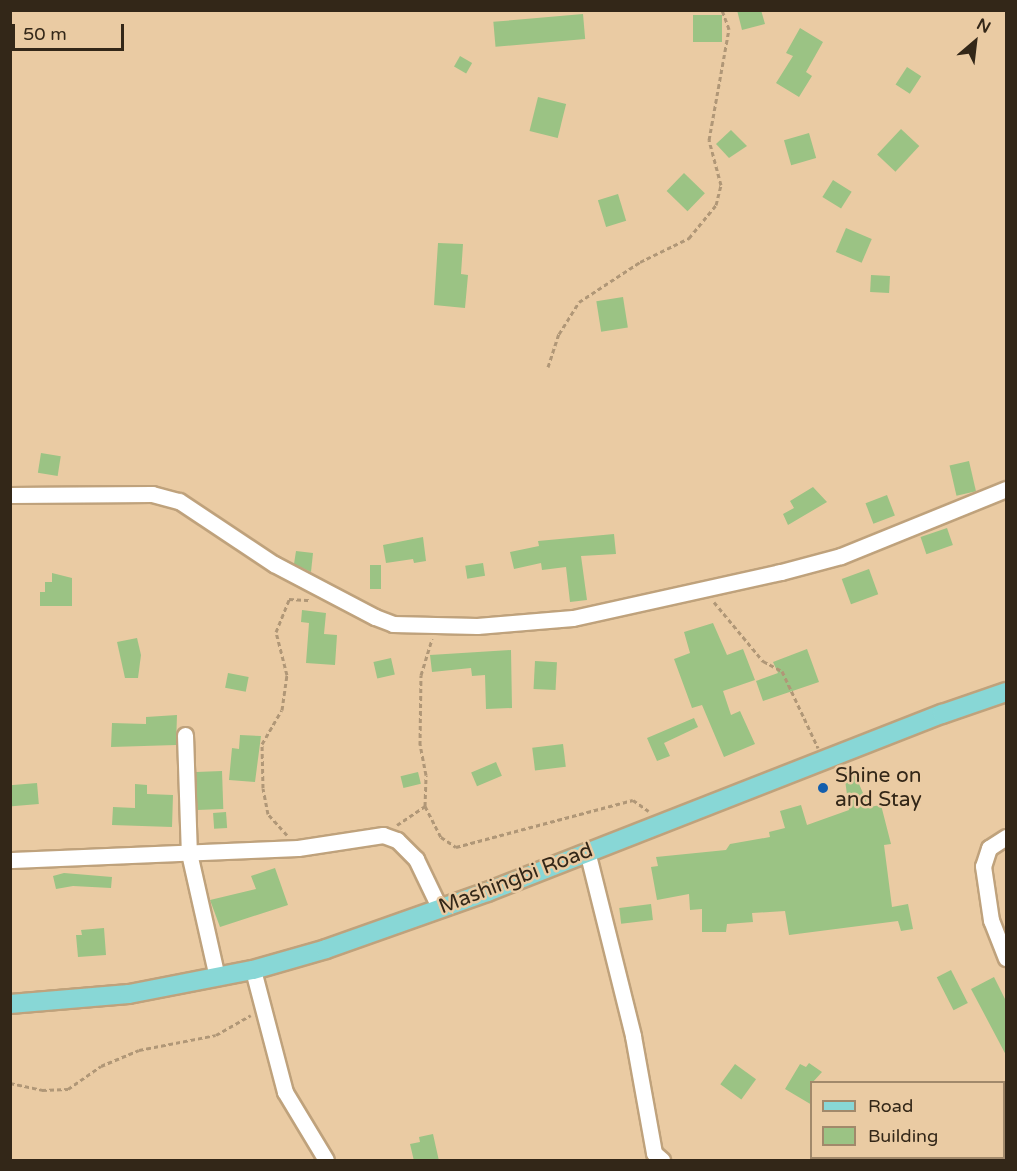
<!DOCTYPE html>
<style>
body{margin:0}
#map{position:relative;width:1017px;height:1171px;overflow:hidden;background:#eacba3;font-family:"Varela Round",sans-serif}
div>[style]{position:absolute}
.building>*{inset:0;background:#9bc384;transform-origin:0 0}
.path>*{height:3px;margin-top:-1.5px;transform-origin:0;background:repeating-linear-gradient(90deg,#b09777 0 4.5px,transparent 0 7.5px)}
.roads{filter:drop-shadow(2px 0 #bfa27c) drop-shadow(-2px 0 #bfa27c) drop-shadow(0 2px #bfa27c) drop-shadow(0 -2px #bfa27c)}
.minor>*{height:15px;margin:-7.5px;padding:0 7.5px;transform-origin:7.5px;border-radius:7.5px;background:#fff}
.major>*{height:18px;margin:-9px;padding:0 9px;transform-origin:9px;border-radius:9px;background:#88d7d6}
.dots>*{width:16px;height:16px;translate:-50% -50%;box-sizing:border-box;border:3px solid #eacba3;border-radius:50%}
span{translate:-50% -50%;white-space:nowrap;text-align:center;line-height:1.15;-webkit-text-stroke:5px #eacba3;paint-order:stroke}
.poi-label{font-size:21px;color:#332718}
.left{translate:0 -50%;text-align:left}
.street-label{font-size:21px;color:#332718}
.frame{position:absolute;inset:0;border:12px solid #332718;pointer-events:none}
.legend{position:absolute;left:810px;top:1081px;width:195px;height:78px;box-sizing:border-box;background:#eacba3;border:2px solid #a1896b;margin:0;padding:8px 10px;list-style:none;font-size:18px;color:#332718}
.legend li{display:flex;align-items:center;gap:12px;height:30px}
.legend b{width:30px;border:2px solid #a1896b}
.north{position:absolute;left:945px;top:12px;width:60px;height:60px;-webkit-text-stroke:4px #eacba3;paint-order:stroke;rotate:28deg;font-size:16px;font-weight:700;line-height:24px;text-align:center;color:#332718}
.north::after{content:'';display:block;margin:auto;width:21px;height:27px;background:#332718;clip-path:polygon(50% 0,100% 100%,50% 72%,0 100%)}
.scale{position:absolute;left:12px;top:24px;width:112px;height:27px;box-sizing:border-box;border:3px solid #332718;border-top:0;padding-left:8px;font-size:18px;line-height:21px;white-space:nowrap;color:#332718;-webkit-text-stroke:4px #eacba3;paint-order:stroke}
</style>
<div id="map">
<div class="building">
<i style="clip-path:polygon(737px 10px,761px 10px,765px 24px,742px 30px)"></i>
<i style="left:583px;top:14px;width:25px;height:90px;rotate:85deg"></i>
<i style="left:693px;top:15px;width:29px;height:27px"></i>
<i style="clip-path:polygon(800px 28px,823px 42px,806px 72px,812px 76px,799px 97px,776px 83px,793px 56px,786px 53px)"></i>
<i style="left:460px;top:56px;width:14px;height:12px;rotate:30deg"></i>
<i style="left:907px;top:67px;width:17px;height:21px;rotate:33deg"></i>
<i style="left:538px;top:97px;width:29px;height:35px;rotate:14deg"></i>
<i style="left:901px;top:129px;width:25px;height:35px;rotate:43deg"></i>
<i style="clip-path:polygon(731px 130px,747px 146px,729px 158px,716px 144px)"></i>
<i style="left:809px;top:133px;width:26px;height:26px;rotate:74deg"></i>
<i style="left:684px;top:173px;width:29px;height:25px;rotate:44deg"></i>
<i style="left:833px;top:180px;width:22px;height:20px;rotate:32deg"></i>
<i style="left:618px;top:194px;width:28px;height:21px;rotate:73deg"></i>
<i style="left:846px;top:228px;width:28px;height:26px;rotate:23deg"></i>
<i style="clip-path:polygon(438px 243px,463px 244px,461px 274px,468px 275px,465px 308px,434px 305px)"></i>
<i style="left:871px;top:275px;width:19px;height:17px;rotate:3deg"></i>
<i style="left:623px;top:297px;width:31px;height:27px;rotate:81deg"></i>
<i style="left:41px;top:453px;width:20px;height:20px;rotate:9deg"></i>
<i style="left:969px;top:461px;width:31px;height:20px;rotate:77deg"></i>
<i style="clip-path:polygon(813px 487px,827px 502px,788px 525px,783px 514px,794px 508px,790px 501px)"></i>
<i style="left:887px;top:495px;width:22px;height:23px;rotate:69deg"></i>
<i style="left:947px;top:528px;width:18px;height:28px;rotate:71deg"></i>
<i style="clip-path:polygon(614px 534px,616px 554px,581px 556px,587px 600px,570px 602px,566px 567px,542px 570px,541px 563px,514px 569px,510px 552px,539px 546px,538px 541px)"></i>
<i style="clip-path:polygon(423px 537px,426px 561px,414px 563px,413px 559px,386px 563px,383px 545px)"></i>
<i style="clip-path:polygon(296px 551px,313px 553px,311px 572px,294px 564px)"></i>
<i style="left:483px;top:563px;width:13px;height:18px;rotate:81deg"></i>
<i style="left:370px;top:565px;width:11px;height:24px"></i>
<i style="left:869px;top:569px;width:27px;height:29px;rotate:70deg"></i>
<i style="clip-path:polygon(52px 573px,72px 578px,72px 606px,40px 606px,40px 592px,45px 592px,45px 582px,52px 582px)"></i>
<i style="clip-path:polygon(302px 610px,326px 613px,324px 634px,337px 635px,335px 665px,306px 663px,309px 623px,301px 622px)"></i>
<i style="clip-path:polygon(713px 623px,727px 655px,743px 649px,755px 680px,723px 691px,731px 715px,740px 711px,755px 744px,724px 757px,702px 705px,692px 708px,674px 659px,690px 653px,684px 632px)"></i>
<i style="clip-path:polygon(137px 638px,141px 655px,138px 678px,125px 678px,117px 642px)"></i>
<i style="clip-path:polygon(807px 649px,819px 682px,763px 701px,756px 681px,778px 673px,773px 662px)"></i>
<i style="clip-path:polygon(511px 650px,512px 708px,486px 709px,485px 675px,472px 676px,471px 668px,432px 672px,430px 655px)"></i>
<i style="left:391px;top:658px;width:17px;height:18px;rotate:77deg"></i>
<i style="left:535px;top:661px;width:22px;height:28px;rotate:3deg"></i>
<i style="left:228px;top:673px;width:21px;height:15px;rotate:11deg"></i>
<i style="clip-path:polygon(177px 715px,176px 745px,111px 747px,112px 723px,146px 724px,146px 717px)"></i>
<i style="clip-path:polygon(694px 718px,698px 727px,664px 743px,670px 756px,657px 761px,647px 738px)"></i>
<i style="clip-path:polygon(240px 735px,261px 736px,255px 782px,229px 780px,232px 748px,239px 749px)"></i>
<i style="left:563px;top:744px;width:23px;height:31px;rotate:83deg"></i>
<i style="left:496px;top:762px;width:15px;height:27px;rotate:67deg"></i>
<i style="clip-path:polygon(853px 770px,869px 807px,881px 805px,891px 844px,884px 845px,892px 907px,908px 904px,913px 929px,901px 931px,898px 921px,789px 935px,785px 911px,752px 913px,753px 922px,727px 924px,726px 932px,702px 932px,702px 909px,690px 910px,689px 894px,657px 900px,651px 867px,658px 866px,656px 857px,726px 850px,730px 844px,770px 837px,769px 832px,785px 828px,780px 811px,801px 805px,807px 825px,849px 810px,844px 772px)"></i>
<i style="left:222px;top:771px;width:38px;height:26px;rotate:88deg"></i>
<i style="left:418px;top:772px;width:12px;height:18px;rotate:76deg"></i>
<i style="left:37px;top:783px;width:21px;height:27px;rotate:85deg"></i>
<i style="clip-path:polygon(135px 784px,147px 785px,147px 794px,173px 795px,172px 827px,112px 825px,113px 807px,135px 808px)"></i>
<i style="left:226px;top:812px;width:16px;height:13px;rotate:86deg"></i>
<i style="clip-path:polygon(275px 868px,288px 905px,220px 927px,210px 900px,256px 889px,251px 876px)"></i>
<i style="clip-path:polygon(64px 873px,112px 877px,111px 888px,73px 886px,56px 889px,53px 876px)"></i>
<i style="left:651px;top:904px;width:16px;height:32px;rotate:83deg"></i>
<i style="clip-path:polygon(104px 928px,106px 955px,78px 957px,76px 935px,82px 935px,81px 930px)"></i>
<i style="left:951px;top:970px;width:37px;height:16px;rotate:63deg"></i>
<i style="clip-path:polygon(994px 977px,1006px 1001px,1006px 1055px,971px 989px)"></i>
<i style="clip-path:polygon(809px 1063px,822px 1072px,812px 1083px,812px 1105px,785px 1089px,800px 1064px,806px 1067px)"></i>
<i style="left:735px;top:1064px;width:26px;height:25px;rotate:36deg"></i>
<i style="clip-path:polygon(433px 1134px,439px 1161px,414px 1161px,410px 1144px,420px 1142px,419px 1137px)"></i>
</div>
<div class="path">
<i style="left:548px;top:367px;width:35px;rotate:-72deg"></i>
<i style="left:559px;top:334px;width:38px;rotate:-58deg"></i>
<i style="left:579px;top:302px;width:73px;rotate:-33.3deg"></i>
<i style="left:640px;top:262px;width:55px;rotate:-26.1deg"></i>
<i style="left:689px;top:238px;width:43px;rotate:-50.7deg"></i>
<i style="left:716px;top:205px;width:21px;rotate:-76deg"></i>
<i style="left:721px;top:185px;width:47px;rotate:-104.9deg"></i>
<i style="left:709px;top:140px;width:113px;rotate:-79.8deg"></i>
<i style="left:729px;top:29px;width:20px;rotate:-110deg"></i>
<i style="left:714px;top:602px;width:77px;rotate:50.3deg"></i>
<i style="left:763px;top:661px;width:21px;rotate:28deg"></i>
<i style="left:782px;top:671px;width:85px;rotate:64.9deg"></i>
<i style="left:425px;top:806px;width:35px;rotate:63deg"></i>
<i style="left:441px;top:837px;width:18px;rotate:34deg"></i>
<i style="left:456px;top:847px;width:183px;rotate:-14.9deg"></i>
<i style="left:633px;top:800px;width:19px;rotate:35deg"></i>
<i style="left:397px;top:825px;width:34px;rotate:-34deg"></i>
<i style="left:425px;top:806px;width:31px;rotate:-88deg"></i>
<i style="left:426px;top:775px;width:31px;rotate:-101deg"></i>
<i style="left:420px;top:745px;width:70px;rotate:-89.2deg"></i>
<i style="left:421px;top:675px;width:38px;rotate:-73deg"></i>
<i style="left:287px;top:835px;width:28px;rotate:-132deg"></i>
<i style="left:268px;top:814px;width:26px;rotate:-101deg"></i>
<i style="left:263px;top:788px;width:44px;rotate:-91.3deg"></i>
<i style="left:262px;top:744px;width:39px;rotate:-60deg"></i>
<i style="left:282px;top:710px;width:35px;rotate:-82deg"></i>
<i style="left:287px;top:675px;width:44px;rotate:-104.3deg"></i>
<i style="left:276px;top:632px;width:35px;rotate:-68deg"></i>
<i style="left:289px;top:599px;width:22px;rotate:3deg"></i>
<i style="left:10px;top:1083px;width:33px;rotate:12deg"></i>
<i style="left:42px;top:1090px;width:26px;rotate:-2deg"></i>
<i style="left:68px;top:1089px;width:40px;rotate:-34.9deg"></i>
<i style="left:101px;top:1066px;width:41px;rotate:-22.8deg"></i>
<i style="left:139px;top:1050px;width:78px;rotate:-11deg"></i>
<i style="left:216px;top:1035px;width:40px;rotate:-29.7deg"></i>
</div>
<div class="roads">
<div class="minor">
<i style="left:10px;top:495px;width:142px;rotate:-0.4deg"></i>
<i style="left:152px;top:494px;width:28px;rotate:15deg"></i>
<i style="left:179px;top:501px;width:114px;rotate:33.6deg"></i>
<i style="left:274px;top:564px;width:114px;rotate:27.7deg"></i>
<i style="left:375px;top:617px;width:19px;rotate:21deg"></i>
<i style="left:393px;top:624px;width:84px;rotate:1.4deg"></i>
<i style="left:477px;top:626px;width:96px;rotate:-4.8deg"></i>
<i style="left:573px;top:618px;width:213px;rotate:-12.5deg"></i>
<i style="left:781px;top:572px;width:62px;rotate:-14.9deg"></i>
<i style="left:841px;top:556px;width:178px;rotate:-22.1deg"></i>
<i style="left:185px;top:735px;width:118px;rotate:88.1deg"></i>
<i style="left:189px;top:853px;width:127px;rotate:77.3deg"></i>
<i style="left:1006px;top:837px;width:20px;rotate:147deg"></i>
<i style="left:989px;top:848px;width:19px;rotate:108deg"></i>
<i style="left:983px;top:866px;width:55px;rotate:81.6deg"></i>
<i style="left:991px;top:920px;width:41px;rotate:68.5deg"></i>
<i style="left:587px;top:851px;width:191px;rotate:76deg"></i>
<i style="left:633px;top:1036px;width:119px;rotate:79.8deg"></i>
<i style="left:654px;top:1153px;width:11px;rotate:41deg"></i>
<i style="left:12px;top:860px;width:286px;rotate:-2.4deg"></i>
<i style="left:298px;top:848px;width:86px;rotate:-8.7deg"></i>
<i style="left:383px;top:835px;width:15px;rotate:20deg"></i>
<i style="left:397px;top:840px;width:27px;rotate:45deg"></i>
<i style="left:416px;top:859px;width:55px;rotate:64.4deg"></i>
<i style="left:253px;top:970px;width:126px;rotate:75.3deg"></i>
<i style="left:285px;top:1092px;width:79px;rotate:58.9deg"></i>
</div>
<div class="major">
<i style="left:10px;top:1004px;width:119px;rotate:-4.8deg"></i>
<i style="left:129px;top:994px;width:126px;rotate:-11deg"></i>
<i style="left:253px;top:970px;width:76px;rotate:-16deg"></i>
<i style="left:326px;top:949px;width:171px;rotate:-19.5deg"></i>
<i style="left:487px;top:892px;width:489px;rotate:-21.4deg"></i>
<i style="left:942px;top:714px;width:68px;rotate:-19deg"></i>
</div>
</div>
<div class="dots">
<i style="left:823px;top:788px;background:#135ead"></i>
</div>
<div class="poi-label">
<span class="left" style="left:835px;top:788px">Shine on<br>and Stay</span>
</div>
<div class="street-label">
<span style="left:516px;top:879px;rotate:-21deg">Mashingbi Road</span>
</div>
<div class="frame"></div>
<ul class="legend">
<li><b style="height:8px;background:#88d7d6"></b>Road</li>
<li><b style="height:16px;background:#9bc384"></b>Building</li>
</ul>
<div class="north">N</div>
<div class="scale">50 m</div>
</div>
